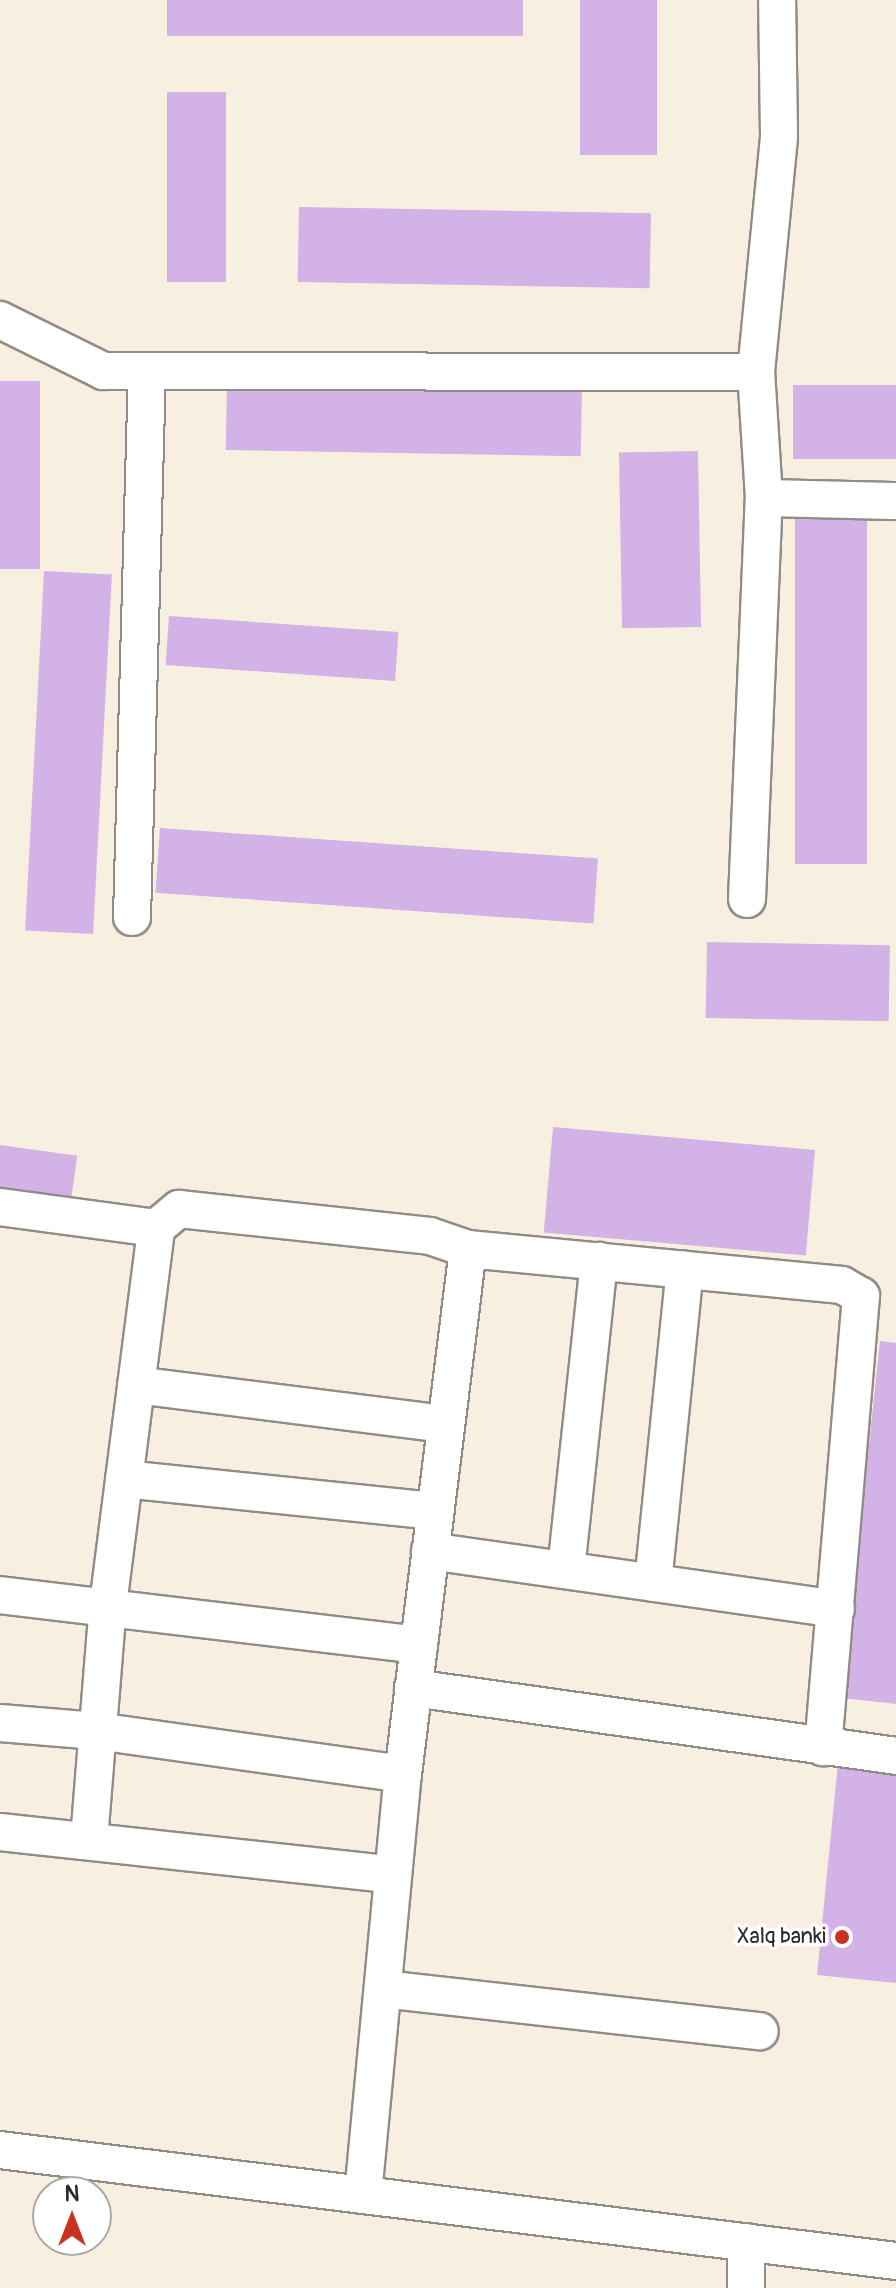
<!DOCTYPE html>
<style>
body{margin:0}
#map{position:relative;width:896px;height:2288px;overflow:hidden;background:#f7efe0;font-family:Pangolin,sans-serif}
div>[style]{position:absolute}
.building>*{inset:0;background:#d3b2e7;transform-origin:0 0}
.roads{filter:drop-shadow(2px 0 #918d86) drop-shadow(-2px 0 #918d86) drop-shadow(0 2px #918d86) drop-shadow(0 -2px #918d86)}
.minor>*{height:36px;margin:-18px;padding:0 18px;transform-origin:18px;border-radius:18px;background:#fff}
.dots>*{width:22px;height:22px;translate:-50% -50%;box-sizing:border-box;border:4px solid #fff;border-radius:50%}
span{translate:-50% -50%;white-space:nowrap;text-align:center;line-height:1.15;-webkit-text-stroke:7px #fff;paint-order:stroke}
.poi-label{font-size:22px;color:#2b2b2b}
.right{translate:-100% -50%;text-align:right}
.north{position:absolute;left:32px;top:2176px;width:80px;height:80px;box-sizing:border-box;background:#fff;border:2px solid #aaa;border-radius:50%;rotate:0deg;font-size:22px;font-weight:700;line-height:32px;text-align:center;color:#2b2b2b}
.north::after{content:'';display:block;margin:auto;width:28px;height:36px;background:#c8321e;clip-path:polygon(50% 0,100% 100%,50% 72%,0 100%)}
</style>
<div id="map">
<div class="building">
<i style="left:167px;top:0;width:356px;height:36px"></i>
<i style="left:580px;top:0;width:77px;height:155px"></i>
<i style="left:167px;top:92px;width:59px;height:190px"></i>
<i style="left:299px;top:207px;width:352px;height:75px;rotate:1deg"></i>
<i style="left:0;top:381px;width:40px;height:188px"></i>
<i style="left:227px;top:381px;width:355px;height:69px;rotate:1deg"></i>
<i style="left:896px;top:385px;width:74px;height:103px;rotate:90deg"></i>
<i style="left:698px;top:451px;width:176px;height:79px;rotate:89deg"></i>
<i style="left:795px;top:517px;width:72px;height:347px"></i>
<i style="left:44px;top:571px;width:68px;height:360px;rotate:3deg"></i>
<i style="left:169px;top:616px;width:230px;height:49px;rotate:4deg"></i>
<i style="left:160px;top:828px;width:439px;height:65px;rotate:4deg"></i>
<i style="left:707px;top:942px;width:183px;height:76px;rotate:1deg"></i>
<i style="left:553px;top:1127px;width:263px;height:106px;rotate:5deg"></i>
<i style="left:0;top:1145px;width:78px;height:48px;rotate:8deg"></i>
<i style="clip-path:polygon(880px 1341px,896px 1343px,896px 1704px,842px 1698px)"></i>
<i style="clip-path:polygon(839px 1753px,896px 1758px,896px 1983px,817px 1975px)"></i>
</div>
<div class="roads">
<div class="minor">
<i style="left:0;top:320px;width:115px;rotate:26.3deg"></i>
<i style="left:103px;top:371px;width:653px;rotate:0.09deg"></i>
<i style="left:764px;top:498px;width:132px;rotate:1.3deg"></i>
<i style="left:747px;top:899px;width:401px;rotate:-87.6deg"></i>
<i style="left:764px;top:498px;width:126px;rotate:-93.6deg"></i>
<i style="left:756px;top:372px;width:237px;rotate:-84.4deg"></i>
<i style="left:779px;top:136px;width:136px;rotate:-90.8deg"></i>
<i style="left:132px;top:917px;width:546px;rotate:-88.43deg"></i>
<i style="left:0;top:1207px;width:157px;rotate:7.7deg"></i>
<i style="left:136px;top:1385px;width:312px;rotate:7.2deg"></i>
<i style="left:124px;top:1479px;width:313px;rotate:5.9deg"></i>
<i style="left:430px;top:1551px;width:410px;rotate:8.1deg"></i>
<i style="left:566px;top:1570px;width:311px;rotate:-83.9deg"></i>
<i style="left:653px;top:1583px;width:315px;rotate:-84.2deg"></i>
<i style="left:0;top:1595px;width:422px;rotate:6.8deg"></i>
<i style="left:413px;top:1688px;width:488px;rotate:8deg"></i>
<i style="left:0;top:1723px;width:97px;rotate:4.7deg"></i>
<i style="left:97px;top:1731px;width:309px;rotate:8deg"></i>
<i style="left:0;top:1832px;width:395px;rotate:6.2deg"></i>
<i style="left:89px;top:1840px;width:236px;rotate:-85.4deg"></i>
<i style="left:108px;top:1605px;width:380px;rotate:-82.7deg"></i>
<i style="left:156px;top:1228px;width:30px;rotate:-40deg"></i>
<i style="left:179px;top:1209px;width:252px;rotate:6.1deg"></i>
<i style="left:430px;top:1236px;width:40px;rotate:18.9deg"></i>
<i style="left:468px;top:1249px;width:376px;rotate:5.5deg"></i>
<i style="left:842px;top:1285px;width:22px;rotate:30deg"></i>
<i style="left:861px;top:1296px;width:453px;rotate:94.8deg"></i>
<i style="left:383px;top:1989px;width:379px;rotate:6.4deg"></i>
<i style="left:0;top:2150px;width:903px;rotate:7.06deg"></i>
<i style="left:363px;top:2195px;width:423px;rotate:-84.6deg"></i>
<i style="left:403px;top:1774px;width:529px;rotate:-82.94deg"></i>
<i style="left:746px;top:2242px;width:46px;rotate:90deg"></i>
</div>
</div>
<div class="dots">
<i style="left:842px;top:1937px;background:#c8321e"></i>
</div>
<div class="poi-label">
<span class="right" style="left:826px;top:1937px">Xalq banki</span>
</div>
<div class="north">N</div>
</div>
